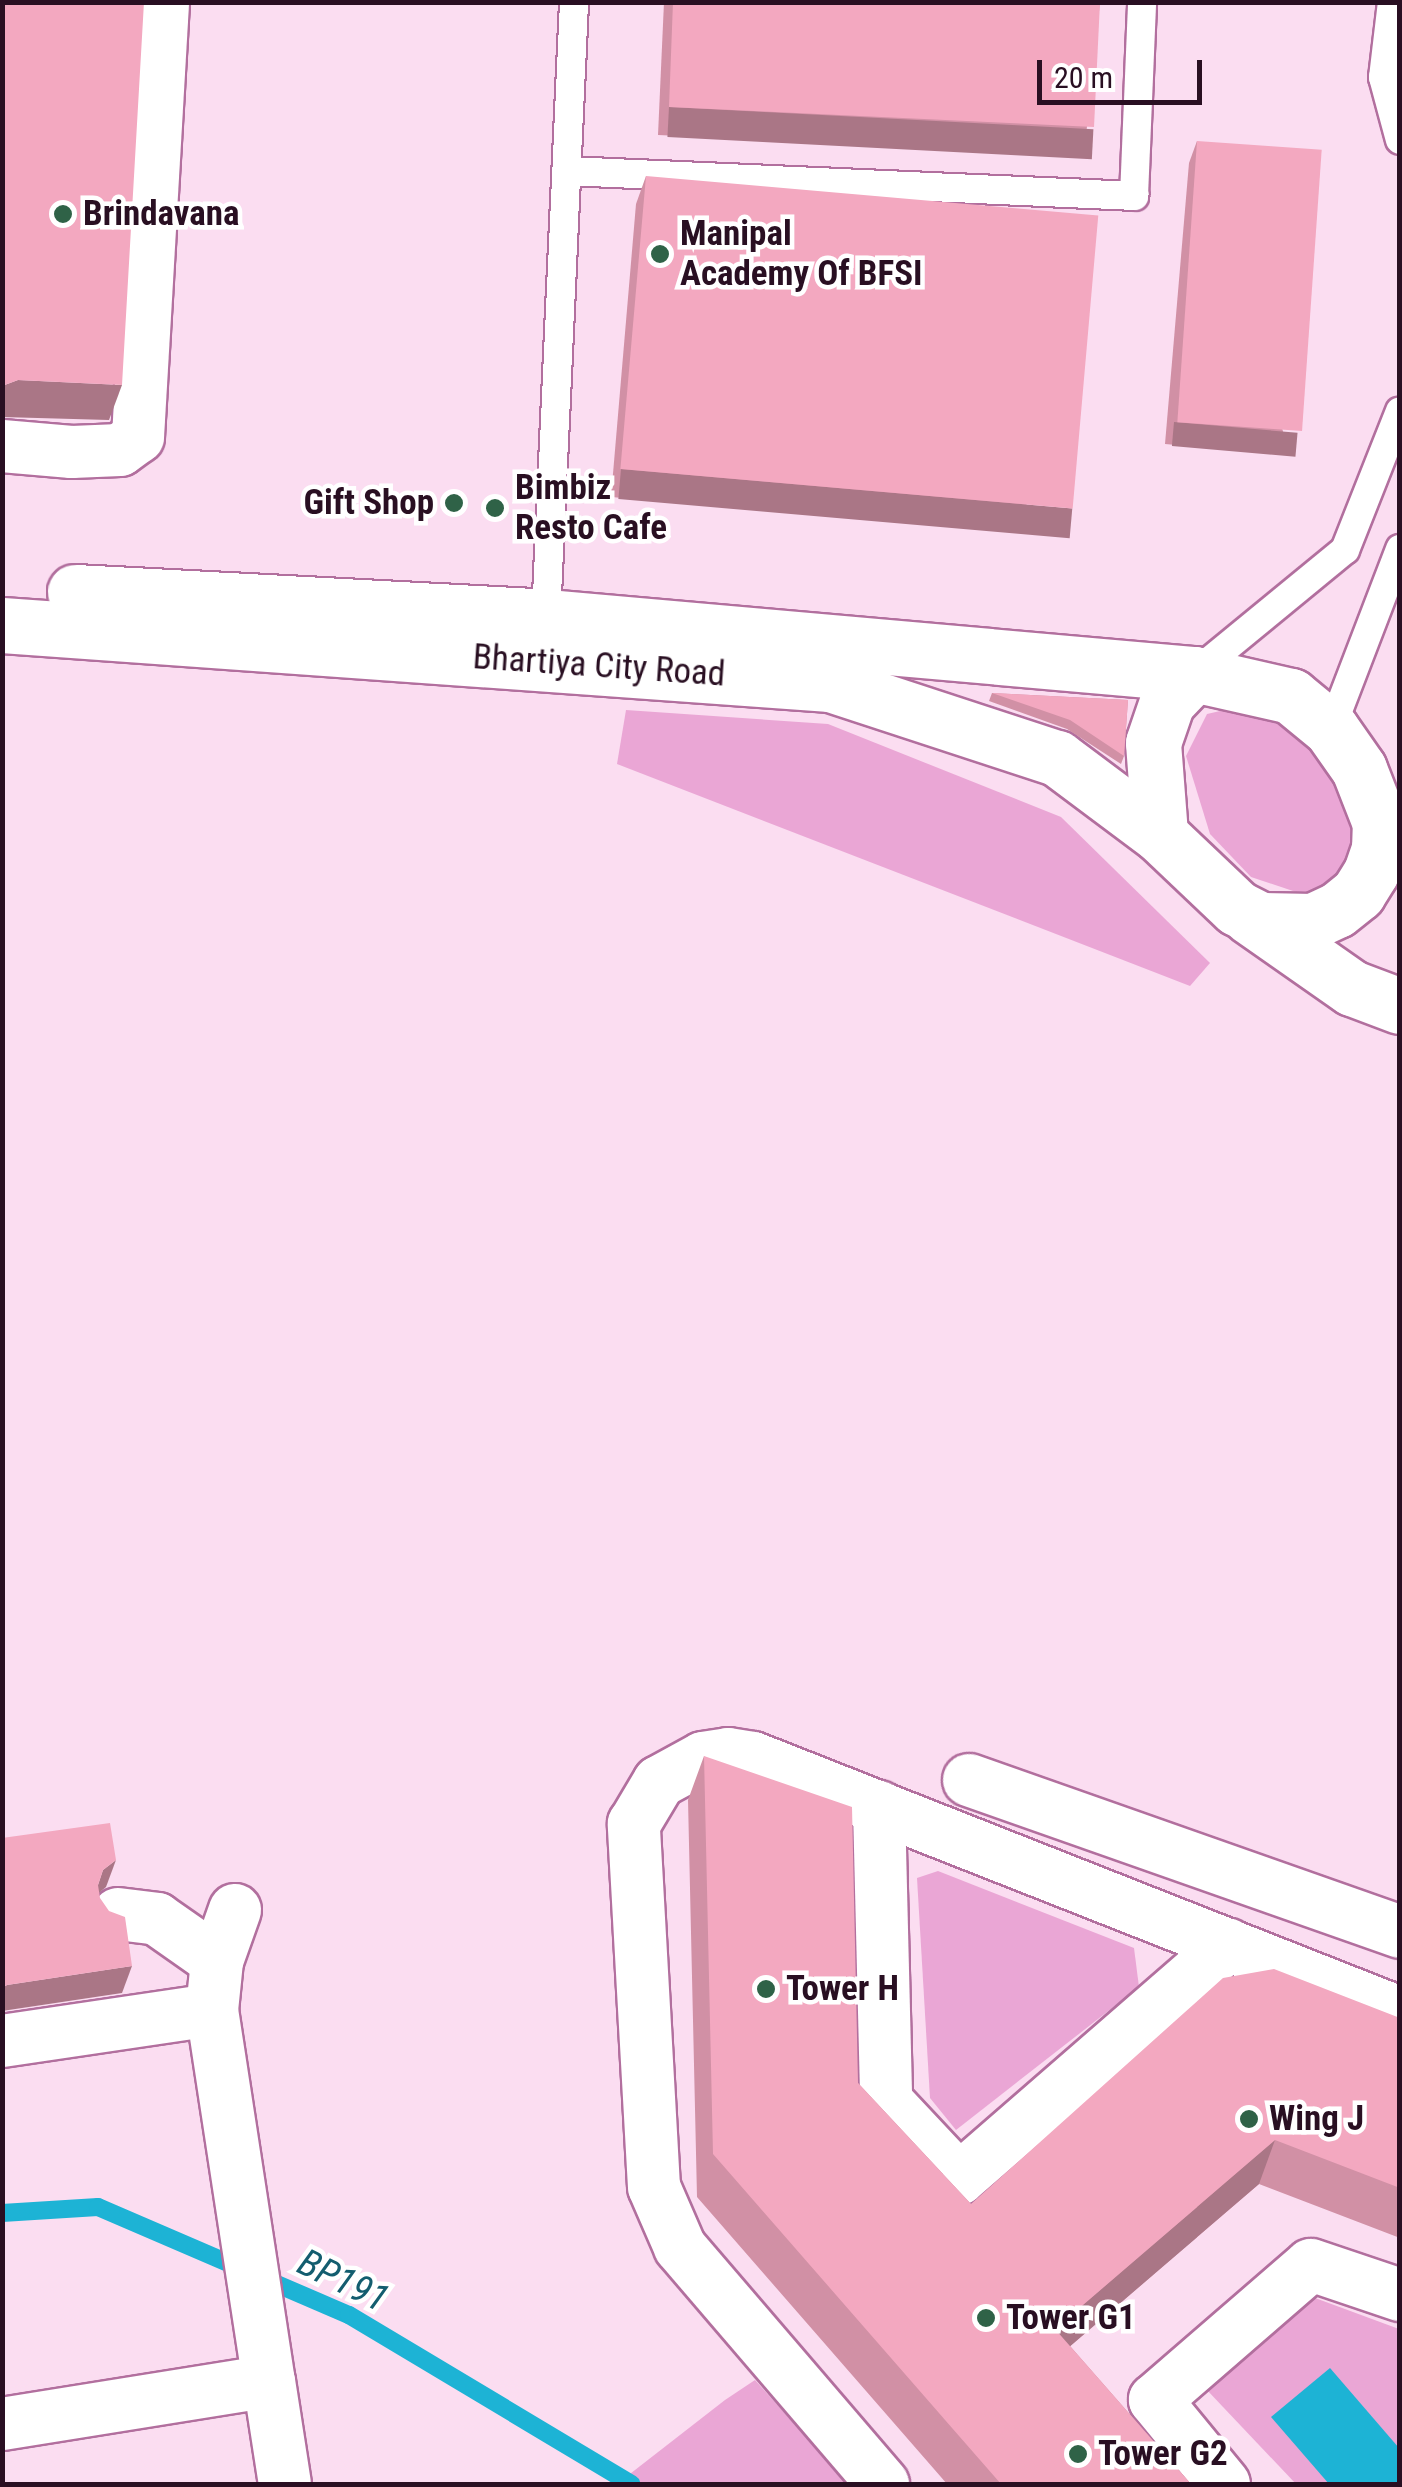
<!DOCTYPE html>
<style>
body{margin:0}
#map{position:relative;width:1402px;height:2487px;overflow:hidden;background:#fbddf1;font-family:"Roboto Condensed",sans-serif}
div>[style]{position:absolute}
.green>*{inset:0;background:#eaa6d5}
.water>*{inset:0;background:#1db3d5}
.stream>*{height:18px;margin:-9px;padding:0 9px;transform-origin:9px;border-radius:9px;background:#1db3d5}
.roads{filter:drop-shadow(2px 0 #b26f9e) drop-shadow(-2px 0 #b26f9e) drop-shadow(0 2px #b26f9e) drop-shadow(0 -2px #b26f9e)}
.lane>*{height:28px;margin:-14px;padding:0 14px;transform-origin:14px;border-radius:14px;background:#fff}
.street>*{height:52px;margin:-26px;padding:0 26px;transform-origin:26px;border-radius:26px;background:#fff}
.secondary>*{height:55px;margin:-27.5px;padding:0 27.5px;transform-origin:27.5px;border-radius:27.5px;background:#fff}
.wall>*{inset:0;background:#d190a5}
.shaded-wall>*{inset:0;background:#aa7686;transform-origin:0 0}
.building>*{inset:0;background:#f3a8c0;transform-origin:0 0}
.dots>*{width:28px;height:28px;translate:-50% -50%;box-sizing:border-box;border:5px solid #fff;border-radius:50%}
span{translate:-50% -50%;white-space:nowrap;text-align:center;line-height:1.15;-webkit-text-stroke:9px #fff;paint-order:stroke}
.poi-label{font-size:35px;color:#290f22;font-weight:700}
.left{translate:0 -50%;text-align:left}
.right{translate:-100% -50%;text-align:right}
.street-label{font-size:35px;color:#290f22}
.water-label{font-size:38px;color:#135d6f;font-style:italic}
.frame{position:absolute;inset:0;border:5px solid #290f22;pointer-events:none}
.scale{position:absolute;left:1037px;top:60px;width:165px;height:45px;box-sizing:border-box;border:5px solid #290f22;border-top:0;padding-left:12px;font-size:30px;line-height:35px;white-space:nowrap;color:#290f22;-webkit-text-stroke:8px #fff;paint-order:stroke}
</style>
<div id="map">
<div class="green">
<i style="clip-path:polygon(1251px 704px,1285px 721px,1319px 753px,1348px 805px,1356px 845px,1345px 886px,1311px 897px,1251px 877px,1210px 834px,1186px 756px,1207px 714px)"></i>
<i style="clip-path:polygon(626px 710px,828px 724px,1061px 817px,1210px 963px,1190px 986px,617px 764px)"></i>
<i style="clip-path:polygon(938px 1871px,1134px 1948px,1139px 1987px,956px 2130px,930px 2098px,917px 1878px)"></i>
<i style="clip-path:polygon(1307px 2295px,1399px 2329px,1399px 2484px,1296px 2484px,1206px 2389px)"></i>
<i style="clip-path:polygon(755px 2380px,848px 2484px,617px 2484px,725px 2400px)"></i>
</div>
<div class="water">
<i style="clip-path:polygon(1330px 2368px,1399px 2448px,1399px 2484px,1329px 2484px,1271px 2417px)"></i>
</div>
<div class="stream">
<i style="left:2px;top:2213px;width:96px;rotate:-3.6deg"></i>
<i style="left:98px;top:2207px;width:273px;rotate:23.3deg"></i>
<i style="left:349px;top:2315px;width:329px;rotate:30.9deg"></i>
</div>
<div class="roads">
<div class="lane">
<i style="left:1392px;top:2px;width:76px;rotate:96.8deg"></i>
<i style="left:1383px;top:77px;width:65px;rotate:74.9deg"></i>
<i style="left:567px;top:171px;width:568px;rotate:2.52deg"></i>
<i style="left:1134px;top:196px;width:194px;rotate:-87.6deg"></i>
<i style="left:546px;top:617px;width:616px;rotate:-87.39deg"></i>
<i style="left:1195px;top:673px;width:194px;rotate:-39.4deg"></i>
<i style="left:1345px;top:550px;width:149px;rotate:-68.4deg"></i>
<i style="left:1331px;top:729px;width:193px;rotate:-69deg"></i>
</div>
<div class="street">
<i style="left:2px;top:446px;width:70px;rotate:4.9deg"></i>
<i style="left:72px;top:452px;width:48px;rotate:-2.4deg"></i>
<i style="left:120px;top:450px;width:22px;rotate:-36deg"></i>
<i style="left:138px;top:437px;width:436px;rotate:-86.7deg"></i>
<i style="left:969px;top:1780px;width:457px;rotate:19.4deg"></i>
<i style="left:879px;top:1807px;width:294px;rotate:88.6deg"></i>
<i style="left:886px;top:2101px;width:107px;rotate:46.9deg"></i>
<i style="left:959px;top:2179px;width:357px;rotate:-41deg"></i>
<i style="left:235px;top:1910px;width:54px;rotate:109.4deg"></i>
<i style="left:217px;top:1961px;width:49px;rotate:95.8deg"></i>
<i style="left:212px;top:2010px;width:375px;rotate:81.3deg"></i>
<i style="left:118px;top:1914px;width:39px;rotate:7deg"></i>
<i style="left:157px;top:1919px;width:73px;rotate:35deg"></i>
<i style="left:2px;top:2041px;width:212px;rotate:-8.4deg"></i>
<i style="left:2px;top:2424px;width:270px;rotate:-9.1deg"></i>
<i style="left:269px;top:2381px;width:104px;rotate:81.2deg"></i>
<i style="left:883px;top:2484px;width:312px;rotate:-130.6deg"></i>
<i style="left:680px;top:2247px;width:65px;rotate:-113.4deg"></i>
<i style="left:654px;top:2187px;width:364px;rotate:-93.2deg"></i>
<i style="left:634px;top:1824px;width:49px;rotate:-59.2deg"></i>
<i style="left:659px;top:1782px;width:50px;rotate:-28.6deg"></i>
<i style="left:703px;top:1758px;width:25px;rotate:-9deg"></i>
<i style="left:728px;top:1754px;width:25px;rotate:9deg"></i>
<i style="left:753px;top:1758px;width:695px;rotate:21.51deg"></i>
<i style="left:1224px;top:2484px;width:109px;rotate:-129.4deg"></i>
<i style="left:1155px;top:2400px;width:206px;rotate:-40.9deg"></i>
<i style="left:1311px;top:2265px;width:94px;rotate:18.6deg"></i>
</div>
<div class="secondary">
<i style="left:75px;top:592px;width:472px;rotate:3deg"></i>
<i style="left:546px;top:617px;width:651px;rotate:5.03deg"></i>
<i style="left:2px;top:625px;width:830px;rotate:4.08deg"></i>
<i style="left:830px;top:684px;width:239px;rotate:18.1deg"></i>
<i style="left:1057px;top:758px;width:129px;rotate:36.8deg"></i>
<i style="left:1160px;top:835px;width:106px;rotate:43.5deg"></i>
<i style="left:1237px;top:908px;width:27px;rotate:27deg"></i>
<i style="left:1261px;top:920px;width:52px;rotate:1.1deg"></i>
<i style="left:1313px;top:921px;width:26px;rotate:-25deg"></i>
<i style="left:1337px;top:910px;width:27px;rotate:-39deg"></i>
<i style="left:1358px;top:893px;width:25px;rotate:-58deg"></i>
<i style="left:1371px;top:872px;width:24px;rotate:-71deg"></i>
<i style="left:1379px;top:849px;width:26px;rotate:-88deg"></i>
<i style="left:1380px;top:823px;width:58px;rotate:-111.3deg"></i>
<i style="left:1359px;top:769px;width:49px;rotate:-125deg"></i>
<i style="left:1331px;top:729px;width:52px;rotate:-140.5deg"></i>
<i style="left:1291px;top:696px;width:99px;rotate:-167.2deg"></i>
<i style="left:1194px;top:674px;width:39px;rotate:134deg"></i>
<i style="left:1167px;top:702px;width:43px;rotate:108.9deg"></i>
<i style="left:1153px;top:743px;width:92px;rotate:85.6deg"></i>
<i style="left:1249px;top:916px;width:126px;rotate:35deg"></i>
<i style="left:1352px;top:988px;width:51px;rotate:20.6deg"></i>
</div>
</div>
<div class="wall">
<i style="clip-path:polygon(664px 2px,1100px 2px,1084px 155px,658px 135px)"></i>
<i style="clip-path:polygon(1197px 141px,1290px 455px,1165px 444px,1189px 163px)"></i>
<i style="clip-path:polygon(646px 176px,1062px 535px,611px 497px,636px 204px)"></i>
<i style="clip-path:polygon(992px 693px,1128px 700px,1124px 756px,1121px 764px,1067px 729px,989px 701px)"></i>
<i style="clip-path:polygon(704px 1756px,858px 2083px,971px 2204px,1400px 2018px,1400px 2238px,1259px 2184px,1070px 2346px,1191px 2484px,947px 2484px,697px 2197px,688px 1800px)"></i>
</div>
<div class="shaded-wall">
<i style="left:669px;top:107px;width:425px;height:30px;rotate:3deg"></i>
<i style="clip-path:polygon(18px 380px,122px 385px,109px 420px,2px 417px,2px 386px)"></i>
<i style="left:1174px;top:422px;width:124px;height:24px;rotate:5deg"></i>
<i style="left:621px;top:469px;width:453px;height:30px;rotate:5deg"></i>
<i style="clip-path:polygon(116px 1860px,106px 1887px,94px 1897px,103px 1870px)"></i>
<i style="clip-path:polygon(132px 1966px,122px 1993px,2px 2011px,2px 1988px,7px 1985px)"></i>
<i style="clip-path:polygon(1275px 2140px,1259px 2184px,1039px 2373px,1055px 2329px)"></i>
</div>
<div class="building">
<i style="clip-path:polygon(2px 2px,144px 2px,122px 385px,18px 380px,2px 386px)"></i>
<i style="clip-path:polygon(673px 2px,1100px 2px,1094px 127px,669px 107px)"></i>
<i style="left:1197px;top:141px;width:125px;height:282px;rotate:4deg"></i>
<i style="left:646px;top:176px;width:454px;height:294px;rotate:5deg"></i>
<i style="clip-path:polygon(992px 693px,1128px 700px,1124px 756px,1070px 720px)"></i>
<i style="clip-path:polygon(704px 1756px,852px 1807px,858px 2083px,971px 2204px,1223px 1978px,1274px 1969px,1400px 2018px,1400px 2188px,1275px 2140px,1055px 2329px,1191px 2484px,1001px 2484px,713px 2154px)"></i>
<i style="clip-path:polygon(110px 1823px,116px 1860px,103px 1870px,98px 1885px,100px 1898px,109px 1911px,125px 1917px,132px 1966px,7px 1985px,2px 1988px,2px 1838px)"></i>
</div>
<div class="dots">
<i style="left:63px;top:214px;background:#2f6247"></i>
<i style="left:660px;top:254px;background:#2f6247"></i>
<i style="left:454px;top:503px;background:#2f6247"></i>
<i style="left:495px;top:508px;background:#2f6247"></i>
<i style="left:766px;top:1989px;background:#2f6247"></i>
<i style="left:1249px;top:2119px;background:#2f6247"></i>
<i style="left:986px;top:2318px;background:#2f6247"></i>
<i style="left:1078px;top:2454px;background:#2f6247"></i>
</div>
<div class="poi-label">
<span class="left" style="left:83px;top:214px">Brindavana</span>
<span class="left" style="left:680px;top:254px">Manipal<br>Academy Of BFSI</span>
<span class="left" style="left:515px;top:508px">Bimbiz<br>Resto Cafe</span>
<span class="right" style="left:434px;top:503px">Gift Shop</span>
<span class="left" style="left:786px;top:1989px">Tower H</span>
<span class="left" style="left:1269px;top:2119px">Wing J</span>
<span class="left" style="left:1006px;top:2318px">Tower G1</span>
<span class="left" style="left:1098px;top:2454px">Tower G2</span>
</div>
<div class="street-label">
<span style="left:599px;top:666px;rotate:4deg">Bhartiya City Road</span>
</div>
<div class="water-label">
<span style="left:343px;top:2281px;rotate:26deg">BP191</span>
</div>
<div class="frame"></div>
<div class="scale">20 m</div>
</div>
